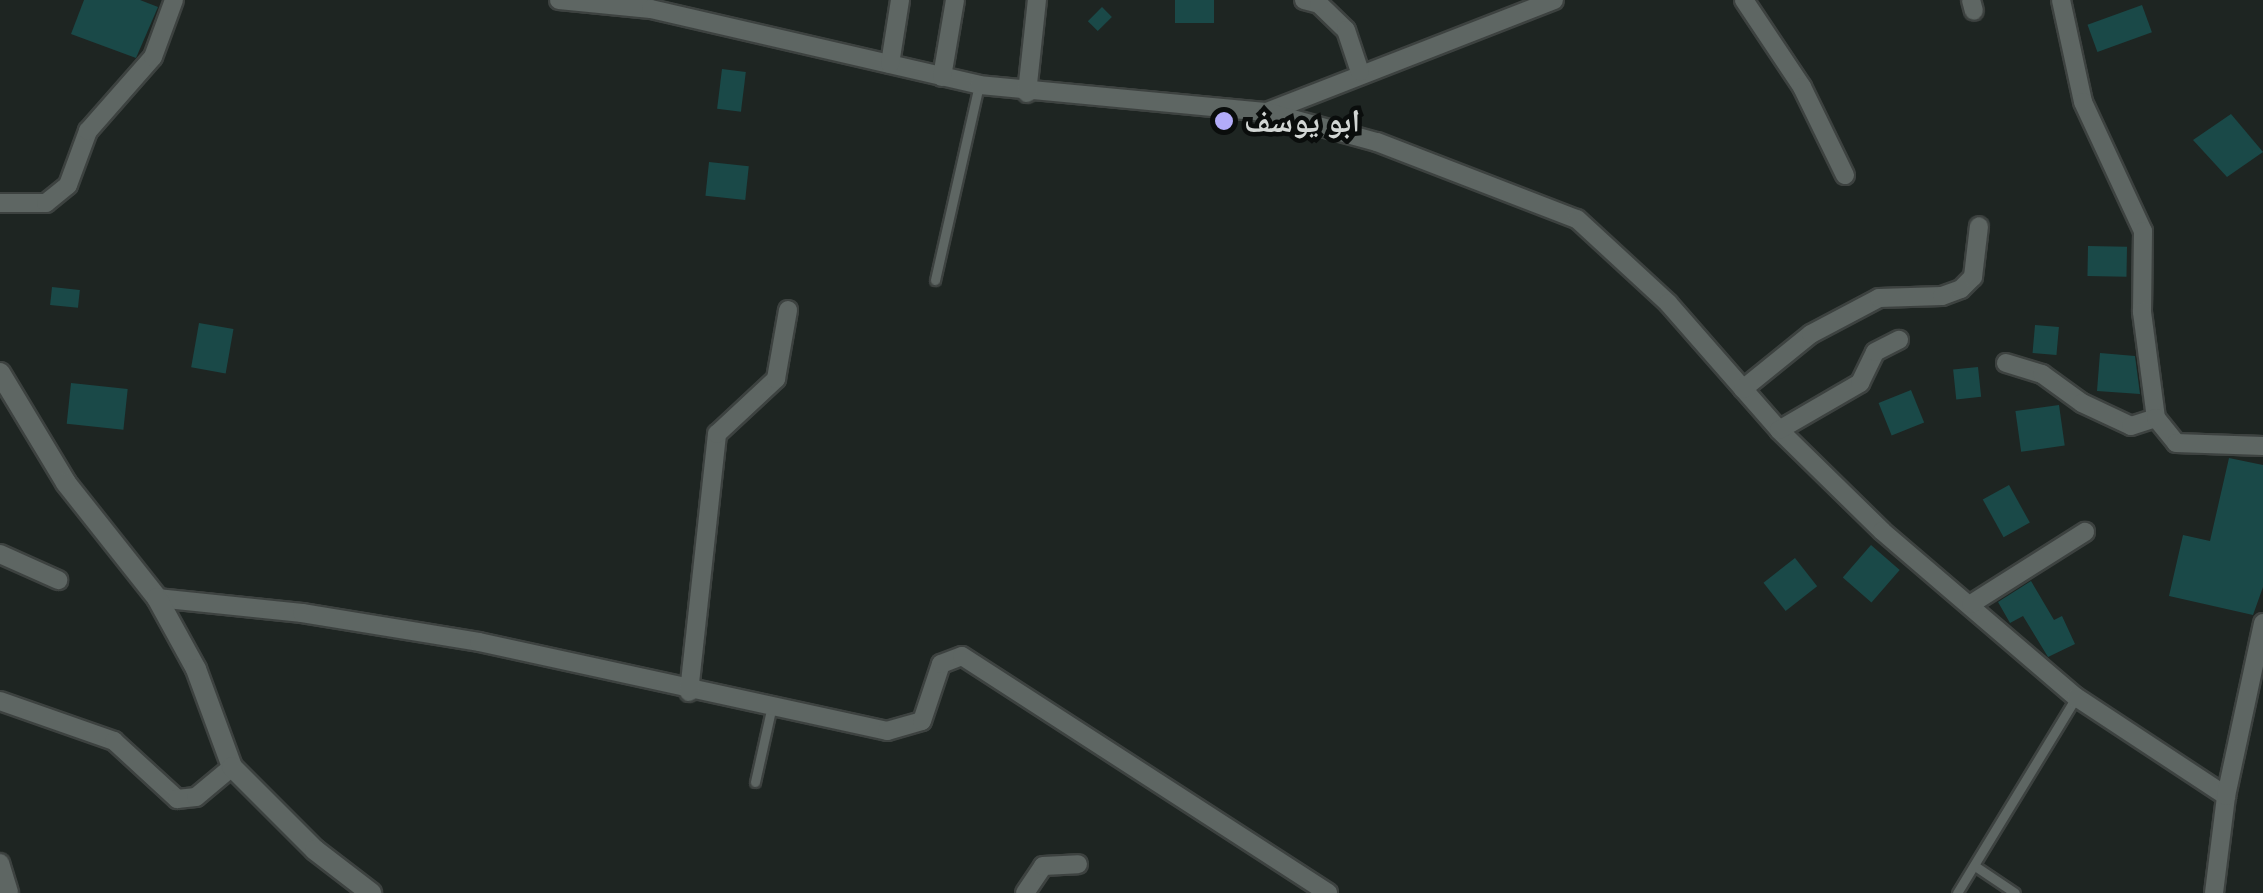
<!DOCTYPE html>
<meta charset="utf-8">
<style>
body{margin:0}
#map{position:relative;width:2263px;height:893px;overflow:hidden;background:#1e2522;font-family:"Archivo Narrow","Noto Naskh Arabic",sans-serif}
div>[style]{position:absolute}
.building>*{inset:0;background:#1a4948;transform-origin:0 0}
.roads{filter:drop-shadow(2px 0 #3d4240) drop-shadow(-2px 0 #3d4240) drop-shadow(0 2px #3d4240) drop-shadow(0 -2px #3d4240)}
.service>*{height:9px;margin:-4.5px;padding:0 4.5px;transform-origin:4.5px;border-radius:4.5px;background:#5e6663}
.minor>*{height:18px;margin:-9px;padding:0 9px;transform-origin:9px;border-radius:9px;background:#5e6663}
.tertiary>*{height:20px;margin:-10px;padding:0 10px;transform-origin:10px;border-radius:10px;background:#5e6663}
.dots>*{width:28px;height:28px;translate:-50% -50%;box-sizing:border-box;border:5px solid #0a0d0c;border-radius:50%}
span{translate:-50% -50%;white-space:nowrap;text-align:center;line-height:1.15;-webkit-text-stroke:9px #0a0d0c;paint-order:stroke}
.poi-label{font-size:32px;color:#d2d6d4;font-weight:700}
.left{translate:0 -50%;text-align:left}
</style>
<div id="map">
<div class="building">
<i style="clip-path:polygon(84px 0,140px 0,158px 7px,136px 58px,71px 34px)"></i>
<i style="left:1175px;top:0;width:39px;height:23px"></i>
<i style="left:2142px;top:5px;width:29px;height:58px;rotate:70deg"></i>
<i style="left:1102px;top:7px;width:14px;height:20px;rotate:45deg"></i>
<i style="left:722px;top:69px;width:24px;height:40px;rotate:7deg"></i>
<i style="clip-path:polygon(2231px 114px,2263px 152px,2227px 177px,2193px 140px)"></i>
<i style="left:709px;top:162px;width:40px;height:34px;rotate:6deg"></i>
<i style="left:2088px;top:246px;width:39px;height:30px;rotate:1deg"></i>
<i style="left:52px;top:287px;width:28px;height:18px;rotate:6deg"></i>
<i style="left:199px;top:323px;width:35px;height:45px;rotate:10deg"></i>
<i style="left:2035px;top:325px;width:24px;height:28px;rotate:5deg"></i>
<i style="clip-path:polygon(2100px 353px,2135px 356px,2140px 394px,2097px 391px)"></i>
<i style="left:1978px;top:367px;width:30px;height:25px;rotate:84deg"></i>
<i style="left:71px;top:383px;width:57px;height:41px;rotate:6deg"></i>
<i style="left:1911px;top:390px;width:35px;height:35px;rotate:68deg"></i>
<i style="left:2059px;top:405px;width:41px;height:44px;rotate:82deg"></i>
<i style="clip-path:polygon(2229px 458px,2263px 465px,2263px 587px,2253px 615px,2169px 596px,2183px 535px,2210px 541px)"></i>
<i style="left:2009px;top:485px;width:43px;height:30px;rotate:61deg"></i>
<i style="left:1871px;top:545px;width:38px;height:43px;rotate:41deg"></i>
<i style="left:1795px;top:558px;width:36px;height:40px;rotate:52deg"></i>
<i style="clip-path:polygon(2031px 581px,2054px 620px,2062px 616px,2075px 644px,2048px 657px,2023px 616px,2010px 623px,1998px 602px)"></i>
</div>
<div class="roads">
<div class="service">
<i style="left:935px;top:280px;width:200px;rotate:-77.3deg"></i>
<i style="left:755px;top:782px;width:74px;rotate:-77.5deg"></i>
<i style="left:1975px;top:866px;width:48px;rotate:34deg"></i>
<i style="left:1957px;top:893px;width:229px;rotate:-58.7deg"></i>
</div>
<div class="minor">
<i style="left:559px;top:0;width:92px;rotate:5.6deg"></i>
<i style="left:651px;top:9px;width:337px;rotate:13deg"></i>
<i style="left:979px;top:85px;width:289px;rotate:5.4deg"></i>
<i style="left:1267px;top:112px;width:308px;rotate:-21.3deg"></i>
<i style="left:1304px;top:0;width:16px;rotate:15deg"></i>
<i style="left:1319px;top:4px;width:37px;rotate:44deg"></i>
<i style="left:1346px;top:30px;width:44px;rotate:71.6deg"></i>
<i style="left:1744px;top:0;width:105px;rotate:56.3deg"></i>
<i style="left:1802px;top:87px;width:98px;rotate:64deg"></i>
<i style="left:1971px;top:0;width:11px;rotate:75deg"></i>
<i style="left:2061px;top:0;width:104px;rotate:77.8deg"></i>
<i style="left:2083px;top:102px;width:142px;rotate:65.1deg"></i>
<i style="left:2143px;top:231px;width:81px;rotate:90.7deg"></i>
<i style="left:2142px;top:312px;width:107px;rotate:82.5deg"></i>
<i style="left:890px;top:64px;width:65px;rotate:-81.1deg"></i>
<i style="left:942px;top:77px;width:78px;rotate:-80.4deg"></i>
<i style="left:1027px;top:93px;width:94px;rotate:-83.9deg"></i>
<i style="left:1267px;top:112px;width:114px;rotate:15.3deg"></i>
<i style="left:1377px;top:142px;width:214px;rotate:21.1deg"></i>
<i style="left:1577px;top:219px;width:124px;rotate:42.7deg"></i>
<i style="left:1668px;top:303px;width:169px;rotate:48.8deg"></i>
<i style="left:1779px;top:430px;width:144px;rotate:44.4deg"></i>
<i style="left:1882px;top:531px;width:255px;rotate:40.6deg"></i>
<i style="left:2076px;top:697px;width:180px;rotate:33.4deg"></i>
<i style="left:0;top:203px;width:46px"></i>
<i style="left:46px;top:203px;width:28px;rotate:-39deg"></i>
<i style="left:68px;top:185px;width:58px;rotate:-69.7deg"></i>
<i style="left:88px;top:131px;width:98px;rotate:-48.7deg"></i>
<i style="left:153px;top:57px;width:61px;rotate:-69.8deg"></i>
<i style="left:2006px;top:363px;width:38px;rotate:17deg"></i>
<i style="left:2042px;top:374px;width:49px;rotate:35.9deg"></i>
<i style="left:2082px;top:403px;width:54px;rotate:25.1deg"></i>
<i style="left:2131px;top:426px;width:26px;rotate:-18deg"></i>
<i style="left:2156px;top:418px;width:32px;rotate:51deg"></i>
<i style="left:2176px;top:443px;width:87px;rotate:2deg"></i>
<i style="left:1743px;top:389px;width:87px;rotate:-39deg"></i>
<i style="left:1811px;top:334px;width:77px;rotate:-27.9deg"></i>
<i style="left:1879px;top:298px;width:63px;rotate:-1.8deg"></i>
<i style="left:1942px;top:296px;width:20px;rotate:-20deg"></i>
<i style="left:1961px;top:289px;width:17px;rotate:-45deg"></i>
<i style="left:1973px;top:277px;width:51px;rotate:-83.3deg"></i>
<i style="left:1779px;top:430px;width:94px;rotate:-30.1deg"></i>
<i style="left:1860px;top:383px;width:34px;rotate:-64deg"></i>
<i style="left:1875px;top:352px;width:27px;rotate:-27deg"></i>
<i style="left:0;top:554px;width:64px;rotate:24.1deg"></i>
<i style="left:157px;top:598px;width:146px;rotate:5.9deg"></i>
<i style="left:302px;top:613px;width:179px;rotate:9.3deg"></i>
<i style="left:479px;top:642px;width:418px;rotate:12.3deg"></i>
<i style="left:887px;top:731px;width:36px;rotate:-16deg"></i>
<i style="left:922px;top:721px;width:60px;rotate:-71.6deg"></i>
<i style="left:941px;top:664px;width:22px;rotate:-21deg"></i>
<i style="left:962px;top:656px;width:436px;rotate:32.9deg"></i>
<i style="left:1971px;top:604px;width:135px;rotate:-32.3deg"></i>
<i style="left:689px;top:692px;width:260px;rotate:-83.8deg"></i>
<i style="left:717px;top:434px;width:81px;rotate:-43deg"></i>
<i style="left:776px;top:379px;width:70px;rotate:-80.1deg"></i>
<i style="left:0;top:701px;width:121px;rotate:19.3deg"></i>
<i style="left:114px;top:741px;width:86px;rotate:42.6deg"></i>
<i style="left:177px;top:799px;width:19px;rotate:-6deg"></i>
<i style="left:196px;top:797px;width:47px;rotate:-39.8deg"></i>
<i style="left:0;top:863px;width:31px;rotate:73deg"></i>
<i style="left:1025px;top:893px;width:32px;rotate:-56deg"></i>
<i style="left:1043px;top:866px;width:35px;rotate:-3deg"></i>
<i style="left:2214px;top:893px;width:98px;rotate:-82.9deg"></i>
<i style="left:2226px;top:796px;width:177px;rotate:-77.9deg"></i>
</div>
<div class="tertiary">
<i style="left:0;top:373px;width:128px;rotate:59deg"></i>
<i style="left:66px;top:483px;width:147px;rotate:51.6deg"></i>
<i style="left:157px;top:598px;width:81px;rotate:61.2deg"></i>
<i style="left:196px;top:669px;width:104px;rotate:69.8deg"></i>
<i style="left:232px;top:767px;width:117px;rotate:45deg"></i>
<i style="left:315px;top:850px;width:71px;rotate:37.5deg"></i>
</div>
</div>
<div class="dots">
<i style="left:1224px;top:121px;background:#b3acf9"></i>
</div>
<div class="poi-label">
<span class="left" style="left:1244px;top:121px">ابو يوسف</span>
</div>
</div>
